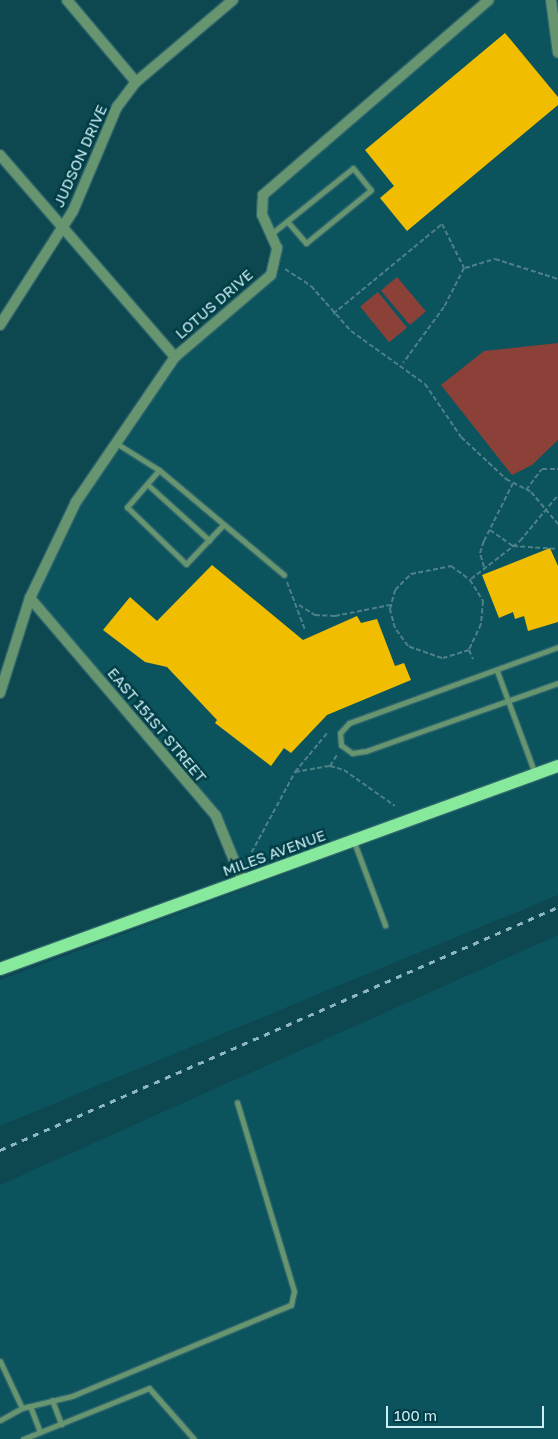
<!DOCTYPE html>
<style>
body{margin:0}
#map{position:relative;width:558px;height:1439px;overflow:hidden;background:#0d474f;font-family:"Golos Text",sans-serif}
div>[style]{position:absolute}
.built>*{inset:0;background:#0b545e}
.green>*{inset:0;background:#8b4138;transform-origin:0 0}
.building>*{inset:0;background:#f0bd01}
.path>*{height:2px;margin-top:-1px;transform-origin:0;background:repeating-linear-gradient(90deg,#4e8087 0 5px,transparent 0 7.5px)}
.roads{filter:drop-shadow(1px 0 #2f656d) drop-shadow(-1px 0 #2f656d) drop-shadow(0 1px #2f656d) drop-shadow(0 -1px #2f656d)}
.service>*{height:5px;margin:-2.5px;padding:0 2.5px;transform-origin:2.5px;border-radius:2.5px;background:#67956f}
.minor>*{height:10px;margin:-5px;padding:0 5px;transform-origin:5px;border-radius:5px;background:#67956f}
.primary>*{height:12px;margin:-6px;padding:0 6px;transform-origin:6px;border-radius:6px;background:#87e99b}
.rail>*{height:3px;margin-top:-1.5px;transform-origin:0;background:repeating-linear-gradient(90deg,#8db7be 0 6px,transparent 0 12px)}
span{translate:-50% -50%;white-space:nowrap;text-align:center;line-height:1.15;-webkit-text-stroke:5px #003d45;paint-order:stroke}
.street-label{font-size:15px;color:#cceef4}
.scale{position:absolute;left:386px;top:1406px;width:158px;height:22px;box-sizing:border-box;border:2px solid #cceef4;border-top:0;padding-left:6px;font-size:15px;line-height:18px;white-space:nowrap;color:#cceef4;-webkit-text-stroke:4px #003d45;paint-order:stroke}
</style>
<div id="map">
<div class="built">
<i style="clip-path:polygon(489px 0,551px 0,558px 53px,558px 766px,243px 882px,216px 816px,30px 598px,76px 502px,175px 357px,271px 275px,277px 260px,263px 195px)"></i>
<i style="clip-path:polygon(558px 772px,558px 895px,0 1126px,0 980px)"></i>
<i style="clip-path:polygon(558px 935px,558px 1439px,0 1439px,0 1185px)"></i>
</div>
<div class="green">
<i style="left:397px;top:277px;width:45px;height:21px;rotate:50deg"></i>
<i style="left:378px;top:292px;width:46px;height:23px;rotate:51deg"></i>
<i style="clip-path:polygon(558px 343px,558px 440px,532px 465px,512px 475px,441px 385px,484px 351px)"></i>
</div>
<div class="building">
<i style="clip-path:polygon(505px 33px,558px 97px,558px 105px,407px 231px,380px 198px,394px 186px,365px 150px)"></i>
<i style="clip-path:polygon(550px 548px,558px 566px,558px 622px,528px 631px,524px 616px,515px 619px,513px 612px,499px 618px,482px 575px)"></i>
<i style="clip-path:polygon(212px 565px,303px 640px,357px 616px,361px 623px,377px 619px,395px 666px,404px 663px,411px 680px,327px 715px,291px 753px,284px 748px,271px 766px,215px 723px,217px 720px,167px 667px,145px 662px,103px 630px,130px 597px,157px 621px)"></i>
</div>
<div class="path">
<i style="left:465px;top:268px;width:31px;rotate:-17deg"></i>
<i style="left:495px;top:259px;width:66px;rotate:17.6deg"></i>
<i style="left:285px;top:269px;width:31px;rotate:33deg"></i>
<i style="left:311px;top:286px;width:60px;rotate:48.4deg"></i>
<i style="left:351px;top:331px;width:91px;rotate:35.6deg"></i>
<i style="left:425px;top:384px;width:64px;rotate:55.8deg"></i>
<i style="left:461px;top:437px;width:62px;rotate:43deg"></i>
<i style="left:506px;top:479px;width:28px;rotate:27deg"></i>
<i style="left:531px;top:492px;width:42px;rotate:49.8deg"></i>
<i style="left:333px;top:314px;width:141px;rotate:-39.5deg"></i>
<i style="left:442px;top:224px;width:49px;rotate:63.4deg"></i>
<i style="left:464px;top:268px;width:44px;rotate:117.1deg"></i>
<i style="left:444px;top:307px;width:69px;rotate:126.2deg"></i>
<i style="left:526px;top:490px;width:26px;rotate:-53deg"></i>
<i style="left:542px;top:469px;width:16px"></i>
<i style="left:490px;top:530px;width:28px;rotate:35deg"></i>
<i style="left:513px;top:546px;width:45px;rotate:3.8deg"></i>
<i style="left:484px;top:567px;width:15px;rotate:-106deg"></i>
<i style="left:480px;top:553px;width:13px;rotate:-72deg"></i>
<i style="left:484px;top:541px;width:65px;rotate:-63.4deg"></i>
<i style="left:471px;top:579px;width:62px;rotate:-37.8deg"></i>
<i style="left:520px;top:541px;width:60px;rotate:-50.4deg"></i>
<i style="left:287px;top:582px;width:51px;rotate:69.4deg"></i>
<i style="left:299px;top:605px;width:19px;rotate:32deg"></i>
<i style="left:315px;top:615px;width:20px;rotate:3deg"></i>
<i style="left:335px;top:616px;width:56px;rotate:-11.3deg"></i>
<i style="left:469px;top:650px;width:28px;rotate:163deg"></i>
<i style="left:442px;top:658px;width:36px;rotate:-161deg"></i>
<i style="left:408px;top:646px;width:22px;rotate:-126deg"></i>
<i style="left:395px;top:628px;width:20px;rotate:-105deg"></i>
<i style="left:390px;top:609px;width:20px;rotate:-75deg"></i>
<i style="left:395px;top:590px;width:23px;rotate:-45deg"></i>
<i style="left:411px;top:574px;width:41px;rotate:-11.3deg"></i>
<i style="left:451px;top:566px;width:24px;rotate:36deg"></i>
<i style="left:470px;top:580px;width:25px;rotate:58deg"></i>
<i style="left:483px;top:601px;width:23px;rotate:95deg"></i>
<i style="left:481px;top:624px;width:29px;rotate:115deg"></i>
<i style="left:469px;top:650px;width:10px;rotate:66deg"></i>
<i style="left:330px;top:766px;width:13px;rotate:-58deg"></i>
<i style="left:295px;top:772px;width:52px;rotate:-50.5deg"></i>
<i style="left:248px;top:859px;width:99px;rotate:-61.6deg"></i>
<i style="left:295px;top:772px;width:36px;rotate:-10deg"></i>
<i style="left:330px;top:766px;width:15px;rotate:16deg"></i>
<i style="left:344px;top:770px;width:62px;rotate:35.2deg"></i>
</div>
<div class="roads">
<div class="service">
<i style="left:271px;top:234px;width:105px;rotate:-38.8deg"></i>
<i style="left:353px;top:168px;width:28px;rotate:51deg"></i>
<i style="left:371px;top:190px;width:84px;rotate:140.8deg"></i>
<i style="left:306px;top:243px;width:28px;rotate:-131deg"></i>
<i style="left:116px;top:443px;width:51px;rotate:32.1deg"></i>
<i style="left:159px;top:470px;width:163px;rotate:40deg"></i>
<i style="left:159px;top:470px;width:49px;rotate:130.9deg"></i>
<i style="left:127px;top:507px;width:82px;rotate:44deg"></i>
<i style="left:186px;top:564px;width:54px;rotate:-46.5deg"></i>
<i style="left:147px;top:484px;width:84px;rotate:42.1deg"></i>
<i style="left:558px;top:647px;width:222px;rotate:160deg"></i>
<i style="left:349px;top:723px;width:13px;rotate:132deg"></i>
<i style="left:340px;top:733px;width:12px;rotate:85deg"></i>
<i style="left:341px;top:745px;width:14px;rotate:36deg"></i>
<i style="left:352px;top:753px;width:14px;rotate:-8deg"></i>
<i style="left:366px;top:751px;width:204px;rotate:-19.5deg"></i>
<i style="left:497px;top:671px;width:110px;rotate:69.7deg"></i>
<i style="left:354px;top:842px;width:89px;rotate:69.5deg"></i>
<i style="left:0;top:1361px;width:52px;rotate:64.9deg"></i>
<i style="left:22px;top:1408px;width:25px;rotate:151deg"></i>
<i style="left:52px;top:1400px;width:26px;rotate:69deg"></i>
<i style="left:30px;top:1406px;width:28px;rotate:69deg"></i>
<i style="left:22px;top:1408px;width:51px;rotate:-13.5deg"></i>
<i style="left:72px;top:1396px;width:237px;rotate:-22.6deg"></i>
<i style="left:291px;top:1305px;width:14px;rotate:-78deg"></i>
<i style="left:294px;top:1291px;width:197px;rotate:-106.8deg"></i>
<i style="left:23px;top:1439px;width:136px;rotate:-22deg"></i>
<i style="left:149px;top:1388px;width:68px;rotate:48.6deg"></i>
</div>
<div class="minor">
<i style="left:67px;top:0;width:107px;rotate:49.9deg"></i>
<i style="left:551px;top:0;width:53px;rotate:82.5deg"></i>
<i style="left:0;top:155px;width:267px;rotate:49.1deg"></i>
<i style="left:0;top:325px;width:135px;rotate:-57.4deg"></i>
<i style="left:73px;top:211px;width:113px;rotate:-67.1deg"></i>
<i style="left:117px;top:107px;width:31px;rotate:-53deg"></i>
<i style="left:136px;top:82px;width:127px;rotate:-40.2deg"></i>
<i style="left:30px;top:598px;width:287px;rotate:49.5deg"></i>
<i style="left:216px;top:816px;width:71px;rotate:67.8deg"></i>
<i style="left:0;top:693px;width:100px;rotate:-72.5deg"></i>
<i style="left:30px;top:598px;width:106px;rotate:-64.4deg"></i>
<i style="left:76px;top:502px;width:176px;rotate:-55.7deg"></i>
<i style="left:175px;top:357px;width:126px;rotate:-40.5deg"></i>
<i style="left:271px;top:275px;width:28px;rotate:-77deg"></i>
<i style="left:277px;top:248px;width:36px;rotate:-114deg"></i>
<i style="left:262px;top:215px;width:20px;rotate:-87deg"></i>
<i style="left:263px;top:195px;width:298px;rotate:-40.8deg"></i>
</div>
<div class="primary">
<i style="left:0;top:969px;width:594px;rotate:-19.99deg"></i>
</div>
</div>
<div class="rail">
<i style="left:0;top:1150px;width:609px;rotate:-23.53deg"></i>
</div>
<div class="street-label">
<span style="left:80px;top:156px;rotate:-66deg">JUDSON DRIVE</span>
<span style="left:214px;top:304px;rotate:-41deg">LOTUS DRIVE</span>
<span style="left:157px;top:725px;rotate:50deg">EAST 151ST STREET</span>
<span style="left:274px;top:853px;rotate:-20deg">MILES AVENUE</span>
</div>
<div class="scale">100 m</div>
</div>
